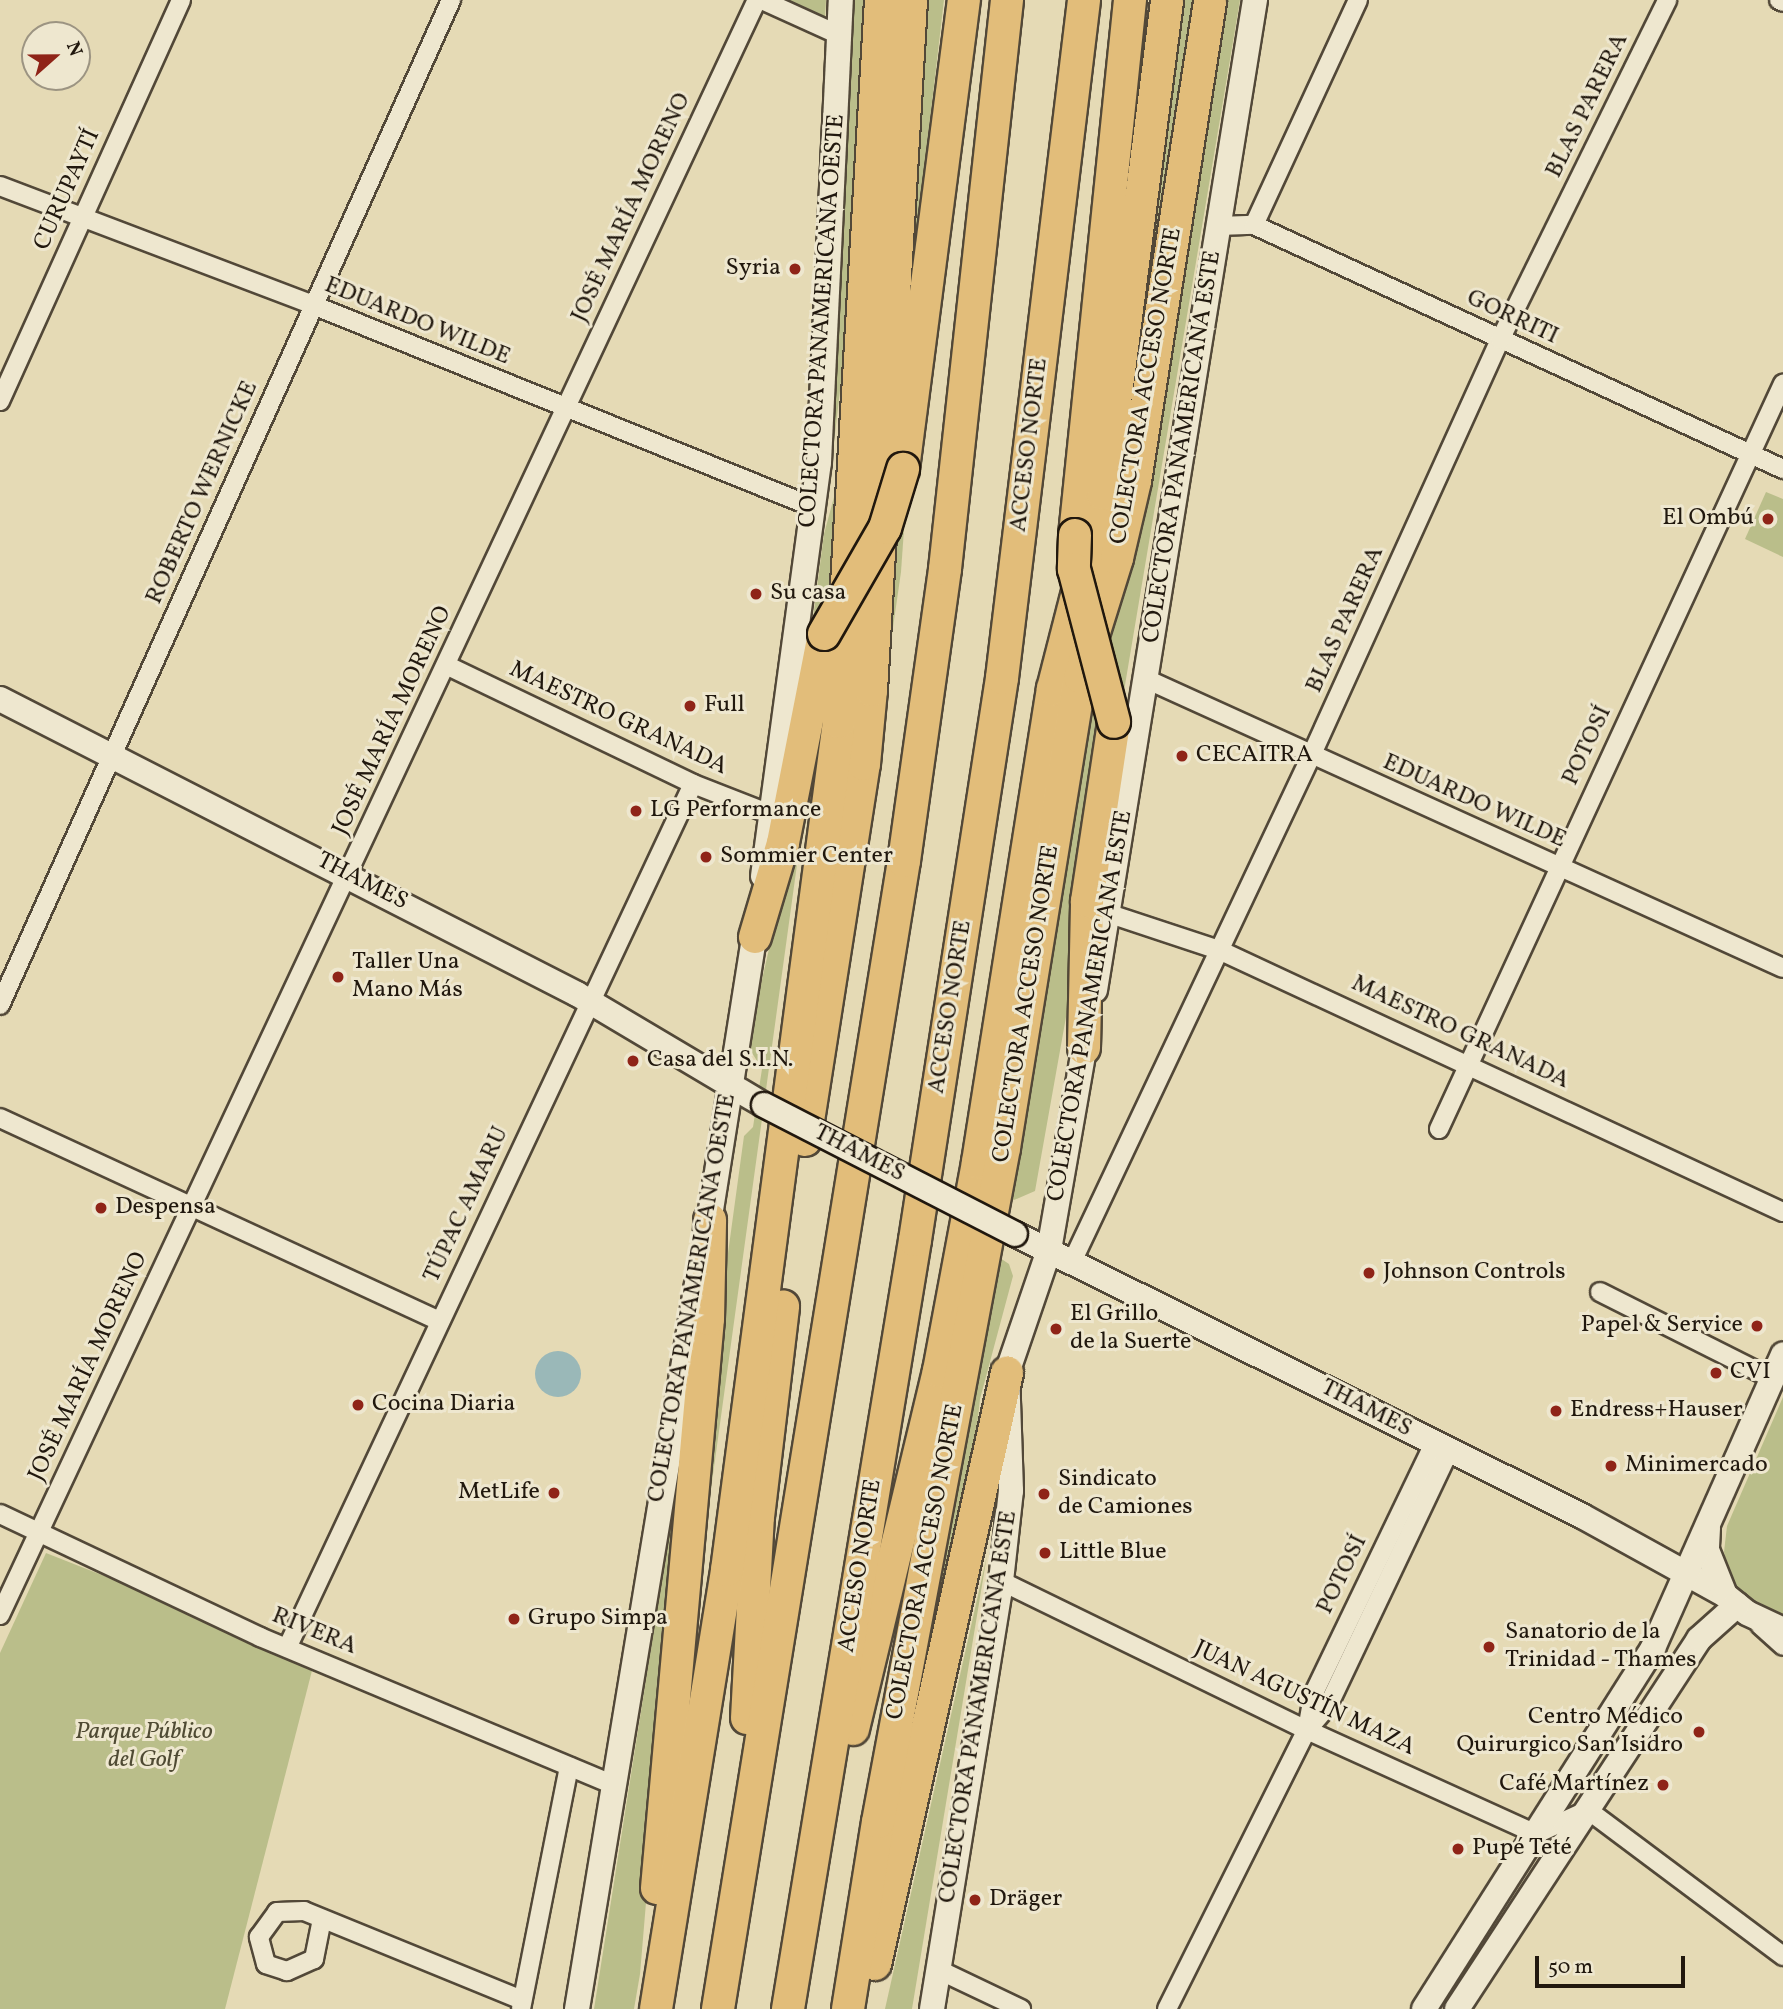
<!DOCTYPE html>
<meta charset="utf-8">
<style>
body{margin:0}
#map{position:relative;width:1783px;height:2009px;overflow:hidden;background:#e5dab5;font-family:Vollkorn,serif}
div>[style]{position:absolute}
.green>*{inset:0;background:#babe8a}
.water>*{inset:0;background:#9ab8b8}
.round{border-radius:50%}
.roads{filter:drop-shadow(2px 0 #524838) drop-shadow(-2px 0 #524838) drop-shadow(0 2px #524838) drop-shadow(0 -2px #524838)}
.street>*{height:18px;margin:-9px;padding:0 9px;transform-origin:9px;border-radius:9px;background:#eee7cf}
.secondary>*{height:24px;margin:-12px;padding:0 12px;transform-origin:12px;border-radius:12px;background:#eee7cf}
.highway>*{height:32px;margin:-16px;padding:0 16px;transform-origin:16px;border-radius:16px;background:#e2bd7a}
.bridges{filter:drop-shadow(2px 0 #21180e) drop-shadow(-2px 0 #21180e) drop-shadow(0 2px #21180e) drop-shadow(0 -2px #21180e)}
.secondary-bridge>*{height:24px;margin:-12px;padding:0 12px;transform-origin:12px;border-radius:12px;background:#eee7cf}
.highway-bridge>*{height:32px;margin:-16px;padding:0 16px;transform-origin:16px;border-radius:16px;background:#e2bd7a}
.dots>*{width:19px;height:19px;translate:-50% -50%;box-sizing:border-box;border:4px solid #eee7cf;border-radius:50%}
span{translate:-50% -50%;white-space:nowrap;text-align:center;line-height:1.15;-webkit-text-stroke:6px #eee7cf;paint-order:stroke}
.street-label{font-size:24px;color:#21180e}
.poi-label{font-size:24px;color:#21180e}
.right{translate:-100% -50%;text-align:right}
.left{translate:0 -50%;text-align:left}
.park-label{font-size:24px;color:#4f4a33;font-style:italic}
.north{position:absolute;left:21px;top:21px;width:70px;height:70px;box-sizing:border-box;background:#eee7cf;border:2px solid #9c9482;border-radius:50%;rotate:69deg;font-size:19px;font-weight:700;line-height:28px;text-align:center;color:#21180e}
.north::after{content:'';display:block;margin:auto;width:24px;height:32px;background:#8f2418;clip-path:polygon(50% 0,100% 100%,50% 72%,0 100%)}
.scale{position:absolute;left:1535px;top:1956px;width:150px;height:32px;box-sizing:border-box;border:4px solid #21180e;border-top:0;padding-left:9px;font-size:21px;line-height:24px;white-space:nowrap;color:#21180e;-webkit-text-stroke:5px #eee7cf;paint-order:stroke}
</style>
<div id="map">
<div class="green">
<i style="clip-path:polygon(788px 0,826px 0,825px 18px)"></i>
<i style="clip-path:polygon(854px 0,864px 0,853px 278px,833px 451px)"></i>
<i style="clip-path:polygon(916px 0,944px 0,910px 290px)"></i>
<i style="clip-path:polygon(1176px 0,1195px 0,1120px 486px)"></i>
<i style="clip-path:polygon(1226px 0,1240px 0,1123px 697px,1035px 1191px,1014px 1200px,1002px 1194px,1088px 689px,1143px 528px)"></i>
<i style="clip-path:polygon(1766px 492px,1783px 499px,1783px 557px,1745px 539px)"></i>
<i style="clip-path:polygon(834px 497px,831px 601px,811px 634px,824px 534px)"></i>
<i style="clip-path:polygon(906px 501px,901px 572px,865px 821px,884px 550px)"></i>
<i style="clip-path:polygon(811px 763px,677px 1736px,710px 1385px,744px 1136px,753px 1127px,762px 1069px,749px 1048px,752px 1024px)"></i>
<i style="clip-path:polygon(991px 1252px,1009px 1264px,1013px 1276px,980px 1399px,970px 1490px,893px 1796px)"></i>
<i style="clip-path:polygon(1783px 1397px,1783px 1621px,1743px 1598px,1729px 1577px,1724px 1552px,1727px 1526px)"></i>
<i style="clip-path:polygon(686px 1427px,640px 1974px,634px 2009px,594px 2009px)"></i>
<i style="clip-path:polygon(46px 1553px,315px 1659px,225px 2009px,0 2009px,0 1653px)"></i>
<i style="clip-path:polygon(987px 1555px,912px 2009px,885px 2009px)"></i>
</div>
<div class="water">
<i class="round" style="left:535px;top:1351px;width:46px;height:46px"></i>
</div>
<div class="roads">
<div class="street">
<i style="left:762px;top:0;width:85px;rotate:24.4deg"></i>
<i style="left:1779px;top:0;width:4px;rotate:27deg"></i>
<i style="left:0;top:186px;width:335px;rotate:20.8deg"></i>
<i style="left:313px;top:305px;width:539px;rotate:22deg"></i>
<i style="left:1254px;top:225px;width:248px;rotate:-65.2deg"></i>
<i style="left:1218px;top:226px;width:36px;rotate:-2deg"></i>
<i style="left:1254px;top:225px;width:583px;rotate:24.76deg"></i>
<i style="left:0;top:401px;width:440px;rotate:-65.7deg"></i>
<i style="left:446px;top:665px;width:274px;rotate:25.7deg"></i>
<i style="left:693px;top:784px;width:83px;rotate:21.3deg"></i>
<i style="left:1146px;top:679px;width:699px;rotate:24.4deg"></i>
<i style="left:1110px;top:914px;width:115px;rotate:18.3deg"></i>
<i style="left:1219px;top:950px;width:622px;rotate:24.92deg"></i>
<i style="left:0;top:1005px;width:1102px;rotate:-65.83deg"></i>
<i style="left:0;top:1118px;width:484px;rotate:24.8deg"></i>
<i style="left:1439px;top:1129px;width:821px;rotate:-65.22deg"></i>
<i style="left:1072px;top:1262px;width:562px;rotate:-64.71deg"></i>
<i style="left:1312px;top:754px;width:455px;rotate:-65.6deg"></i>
<i style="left:1500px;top:340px;width:379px;rotate:-63.8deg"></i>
<i style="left:1600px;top:1292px;width:194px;rotate:26.7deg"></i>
<i style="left:0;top:1514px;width:288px;rotate:25.3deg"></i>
<i style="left:260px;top:1637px;width:384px;rotate:22.7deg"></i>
<i style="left:1001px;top:1581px;width:340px;rotate:26deg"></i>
<i style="left:1307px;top:1730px;width:252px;rotate:24.4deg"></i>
<i style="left:1536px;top:1834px;width:57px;rotate:-24.8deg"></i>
<i style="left:1588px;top:1810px;width:244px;rotate:36.8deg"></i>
<i style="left:0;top:1615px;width:1784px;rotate:-64.89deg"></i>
<i style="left:1760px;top:1625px;width:31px;rotate:42deg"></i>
<i style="left:288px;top:1646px;width:952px;rotate:-64.83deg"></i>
<i style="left:1307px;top:1730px;width:36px;rotate:-80deg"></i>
<i style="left:1313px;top:1695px;width:279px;rotate:-64.3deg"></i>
<i style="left:322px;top:1919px;width:41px;rotate:101.3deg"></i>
<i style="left:314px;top:1959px;width:30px;rotate:156deg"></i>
<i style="left:287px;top:1971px;width:22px;rotate:-162deg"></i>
<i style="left:266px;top:1964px;width:28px;rotate:-105deg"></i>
<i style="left:259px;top:1937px;width:31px;rotate:-54deg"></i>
<i style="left:277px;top:1912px;width:27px;rotate:-2deg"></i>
<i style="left:304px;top:1911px;width:235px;rotate:22.2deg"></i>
<i style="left:939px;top:1970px;width:91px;rotate:25.4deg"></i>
<i style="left:521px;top:2009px;width:247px;rotate:-78.8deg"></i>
<i style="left:1167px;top:2009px;width:312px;rotate:-63.4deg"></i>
<i style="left:1307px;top:1730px;width:32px;rotate:-49deg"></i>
<i style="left:1328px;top:1706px;width:282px;rotate:-64.6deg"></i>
</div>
<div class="secondary">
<i style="left:0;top:699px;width:648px;rotate:27.08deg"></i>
<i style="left:577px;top:994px;width:217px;rotate:30.7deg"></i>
<i style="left:763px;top:876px;width:418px;rotate:-82.3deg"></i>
<i style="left:819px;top:462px;width:463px;rotate:-87.3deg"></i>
<i style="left:1095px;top:990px;width:1003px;rotate:-80.82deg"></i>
<i style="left:1015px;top:1234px;width:633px;rotate:26.44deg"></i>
<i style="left:1582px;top:1516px;width:163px;rotate:28.9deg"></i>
<i style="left:707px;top:1235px;width:320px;rotate:-81deg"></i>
<i style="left:1708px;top:1528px;width:22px;rotate:93deg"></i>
<i style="left:1707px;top:1550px;width:48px;rotate:68.2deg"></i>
<i style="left:1725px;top:1595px;width:28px;rotate:39deg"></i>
<i style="left:1747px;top:1613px;width:40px;rotate:25deg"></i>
<i style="left:577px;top:2009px;width:748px;rotate:-80.61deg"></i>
<i style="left:932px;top:2009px;width:434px;rotate:-80.8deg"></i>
<i style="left:1001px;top:1581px;width:91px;rotate:-83.7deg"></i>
<i style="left:1011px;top:1491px;width:118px;rotate:-91.9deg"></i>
<i style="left:1007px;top:1373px;width:130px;rotate:-71.1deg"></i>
<i style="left:1049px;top:1250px;width:221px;rotate:-80.1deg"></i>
<i style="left:1424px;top:2009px;width:428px;rotate:-57.6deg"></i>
<i style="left:1653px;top:1648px;width:321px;rotate:-66.1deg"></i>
<i style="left:1457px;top:2009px;width:442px;rotate:-56.8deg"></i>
<i style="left:1699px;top:1639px;width:51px;rotate:-41.8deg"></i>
</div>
<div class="highway">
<i style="left:903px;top:469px;width:473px;rotate:-82.6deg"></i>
<i style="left:1075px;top:535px;width:538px;rotate:-84.13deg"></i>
<i style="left:755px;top:937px;width:98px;rotate:-73.4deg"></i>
<i style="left:783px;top:843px;width:213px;rotate:-78.9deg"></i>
<i style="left:1084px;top:1048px;width:147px;rotate:-88.8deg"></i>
<i style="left:1087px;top:901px;width:181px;rotate:-81.4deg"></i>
<i style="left:805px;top:1140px;width:381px;rotate:-81.1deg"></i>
<i style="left:864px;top:764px;width:74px;rotate:-84.6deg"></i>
<i style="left:871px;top:690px;width:691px;rotate:-86.68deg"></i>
<i style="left:747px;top:1718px;width:201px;rotate:-86.9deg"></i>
<i style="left:758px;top:1517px;width:212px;rotate:-83.2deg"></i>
<i style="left:853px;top:1729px;width:368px;rotate:-76.5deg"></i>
<i style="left:939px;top:1371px;width:213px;rotate:-79.4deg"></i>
<i style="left:978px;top:1162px;width:479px;rotate:-81deg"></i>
<i style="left:1053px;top:689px;width:201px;rotate:-75.6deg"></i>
<i style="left:1103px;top:494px;width:498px;rotate:-82.6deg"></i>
<i style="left:657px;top:1888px;width:571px;rotate:-84.88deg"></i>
<i style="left:708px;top:1319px;width:99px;rotate:-88.8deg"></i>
<i style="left:875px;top:1964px;width:606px;rotate:-77.41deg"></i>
<i style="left:656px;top:2009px;width:445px;rotate:-80.8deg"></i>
<i style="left:727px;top:1570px;width:855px;rotate:-82.48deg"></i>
<i style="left:839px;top:722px;width:723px;rotate:-86.67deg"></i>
<i style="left:718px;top:2009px;width:1163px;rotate:-80.8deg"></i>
<i style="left:904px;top:861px;width:295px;rotate:-82deg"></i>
<i style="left:945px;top:569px;width:572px;rotate:-83.78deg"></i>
<i style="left:788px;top:2009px;width:779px;rotate:-80.62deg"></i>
<i style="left:915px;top:1240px;width:569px;rotate:-81.2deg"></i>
<i style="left:1002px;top:678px;width:683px;rotate:-83.1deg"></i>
<i style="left:848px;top:2009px;width:189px;rotate:-80.9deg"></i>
<i style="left:878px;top:1822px;width:686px;rotate:-79.41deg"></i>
<i style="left:1004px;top:1148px;width:477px;rotate:-80.8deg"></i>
<i style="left:1080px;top:677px;width:125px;rotate:-72.7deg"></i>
<i style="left:1117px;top:558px;width:79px;rotate:-76.8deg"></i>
<i style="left:1135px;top:481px;width:487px;rotate:-81.1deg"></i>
</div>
</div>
<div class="bridges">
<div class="secondary-bridge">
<i style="left:764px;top:1105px;width:282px;rotate:27.2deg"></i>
</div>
<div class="highway-bridge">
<i style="left:1075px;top:535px;width:34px;rotate:92deg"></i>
<i style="left:1074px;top:569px;width:158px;rotate:75.3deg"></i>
<i style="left:824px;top:634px;width:122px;rotate:-60.1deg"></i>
<i style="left:885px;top:528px;width:62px;rotate:-73deg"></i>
</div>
</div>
<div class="dots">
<i style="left:795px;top:269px;background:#8f2418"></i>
<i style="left:1768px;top:519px;background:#8f2418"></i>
<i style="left:756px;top:594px;background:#8f2418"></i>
<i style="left:690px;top:706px;background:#8f2418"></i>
<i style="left:1182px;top:756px;background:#8f2418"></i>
<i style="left:636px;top:811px;background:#8f2418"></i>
<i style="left:706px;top:857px;background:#8f2418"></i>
<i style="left:338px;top:977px;background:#8f2418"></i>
<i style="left:633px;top:1061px;background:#8f2418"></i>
<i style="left:101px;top:1208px;background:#8f2418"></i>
<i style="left:1369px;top:1273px;background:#8f2418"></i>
<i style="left:1757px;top:1326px;background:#8f2418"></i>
<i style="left:1056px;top:1329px;background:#8f2418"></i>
<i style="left:1716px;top:1373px;background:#8f2418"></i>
<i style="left:358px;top:1405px;background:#8f2418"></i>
<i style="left:1556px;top:1411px;background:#8f2418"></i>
<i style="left:1611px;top:1466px;background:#8f2418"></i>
<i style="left:554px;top:1493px;background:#8f2418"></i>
<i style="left:1044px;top:1494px;background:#8f2418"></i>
<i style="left:1045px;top:1553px;background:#8f2418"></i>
<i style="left:514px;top:1619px;background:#8f2418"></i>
<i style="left:1489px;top:1647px;background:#8f2418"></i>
<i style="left:1699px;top:1732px;background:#8f2418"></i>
<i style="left:1663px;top:1785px;background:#8f2418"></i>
<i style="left:1458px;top:1849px;background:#8f2418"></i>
<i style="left:975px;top:1900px;background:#8f2418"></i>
</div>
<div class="street-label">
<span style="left:1588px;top:106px;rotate:-64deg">BLAS PARERA</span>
<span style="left:68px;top:190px;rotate:-66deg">CURUPAYTÍ</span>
<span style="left:632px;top:208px;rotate:-65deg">JOSÉ MARÍA MORENO</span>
<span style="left:1512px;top:318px;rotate:25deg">GORRITI</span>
<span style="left:823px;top:321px;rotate:-86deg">COLECTORA PANAMERICANA OESTE</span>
<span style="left:417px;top:322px;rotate:22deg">EDUARDO WILDE</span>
<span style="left:1147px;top:386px;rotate:-80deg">COLECTORA ACCESO NORTE</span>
<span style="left:1030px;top:445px;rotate:-83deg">ACCESO NORTE</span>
<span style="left:1183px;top:447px;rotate:-81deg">COLECTORA PANAMERICANA ESTE</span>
<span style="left:203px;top:493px;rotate:-66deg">ROBERTO WERNICKE</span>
<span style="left:1346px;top:620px;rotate:-66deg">BLAS PARERA</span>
<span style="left:618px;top:719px;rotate:25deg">MAESTRO GRANADA</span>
<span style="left:393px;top:721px;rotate:-65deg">JOSÉ MARÍA MORENO</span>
<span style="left:1588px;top:746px;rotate:-65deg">POTOSÍ</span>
<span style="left:1474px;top:802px;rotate:24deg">EDUARDO WILDE</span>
<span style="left:362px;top:882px;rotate:27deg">THAMES</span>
<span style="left:1027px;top:1004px;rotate:-81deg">COLECTORA ACCESO NORTE</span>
<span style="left:1091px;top:1006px;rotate:-80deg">COLECTORA PANAMERICANA ESTE</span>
<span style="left:951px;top:1007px;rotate:-81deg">ACCESO NORTE</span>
<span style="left:1460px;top:1033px;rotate:25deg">MAESTRO GRANADA</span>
<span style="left:859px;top:1154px;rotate:27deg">THAMES</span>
<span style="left:467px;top:1205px;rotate:-65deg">TÚPAC AMARU</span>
<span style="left:693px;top:1298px;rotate:-80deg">COLECTORA PANAMERICANA OESTE</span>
<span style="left:89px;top:1367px;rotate:-65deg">JOSÉ MARÍA MORENO</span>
<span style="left:1366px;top:1409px;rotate:27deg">THAMES</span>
<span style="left:926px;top:1562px;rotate:-79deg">COLECTORA ACCESO NORTE</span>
<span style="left:861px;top:1566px;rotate:-81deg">ACCESO NORTE</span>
<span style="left:1343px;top:1575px;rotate:-64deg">POTOSÍ</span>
<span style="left:314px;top:1632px;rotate:22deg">RIVERA</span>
<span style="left:1304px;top:1699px;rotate:25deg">JUAN AGUSTÍN MAZA</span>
<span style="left:979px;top:1707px;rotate:-81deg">COLECTORA PANAMERICANA ESTE</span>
</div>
<div class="poi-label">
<span class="right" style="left:781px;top:269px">Syria</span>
<span class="right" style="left:1754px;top:519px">El Ombú</span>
<span class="left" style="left:770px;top:594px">Su casa</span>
<span class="left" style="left:704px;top:706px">Full</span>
<span class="left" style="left:1196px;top:756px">CECAITRA</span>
<span class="left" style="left:650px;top:811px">LG Performance</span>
<span class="left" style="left:720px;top:857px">Sommier Center</span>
<span class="left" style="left:352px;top:977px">Taller Una<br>Mano Más</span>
<span class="left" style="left:647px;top:1061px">Casa del S.I.N.</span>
<span class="left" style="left:115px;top:1208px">Despensa</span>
<span class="left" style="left:1383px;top:1273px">Johnson Controls</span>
<span class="left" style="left:1070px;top:1329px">El Grillo<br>de la Suerte</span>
<span class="right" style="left:1743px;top:1326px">Papel &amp; Service</span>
<span class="left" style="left:1730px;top:1373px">CVI</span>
<span class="left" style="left:372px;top:1405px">Cocina Diaria</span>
<span class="left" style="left:1570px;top:1411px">Endress+Hauser</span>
<span class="left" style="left:1625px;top:1466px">Minimercado</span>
<span class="left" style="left:1058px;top:1494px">Sindicato<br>de Camiones</span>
<span class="right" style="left:540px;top:1493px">MetLife</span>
<span class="left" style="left:1059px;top:1553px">Little Blue</span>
<span class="left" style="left:528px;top:1619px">Grupo Simpa</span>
<span class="left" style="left:1505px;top:1647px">Sanatorio de la<br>Trinidad - Thames</span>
<span class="right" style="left:1683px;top:1732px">Centro Médico<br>Quirurgico San Isidro</span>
<span class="right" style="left:1649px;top:1785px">Café Martínez</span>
<span class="left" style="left:1472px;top:1849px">Pupé Teté</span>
<span class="left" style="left:989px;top:1900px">Dräger</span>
</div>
<div class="park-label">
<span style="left:144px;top:1747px">Parque Público<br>del Golf</span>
</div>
<div class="north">N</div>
<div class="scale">50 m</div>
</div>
